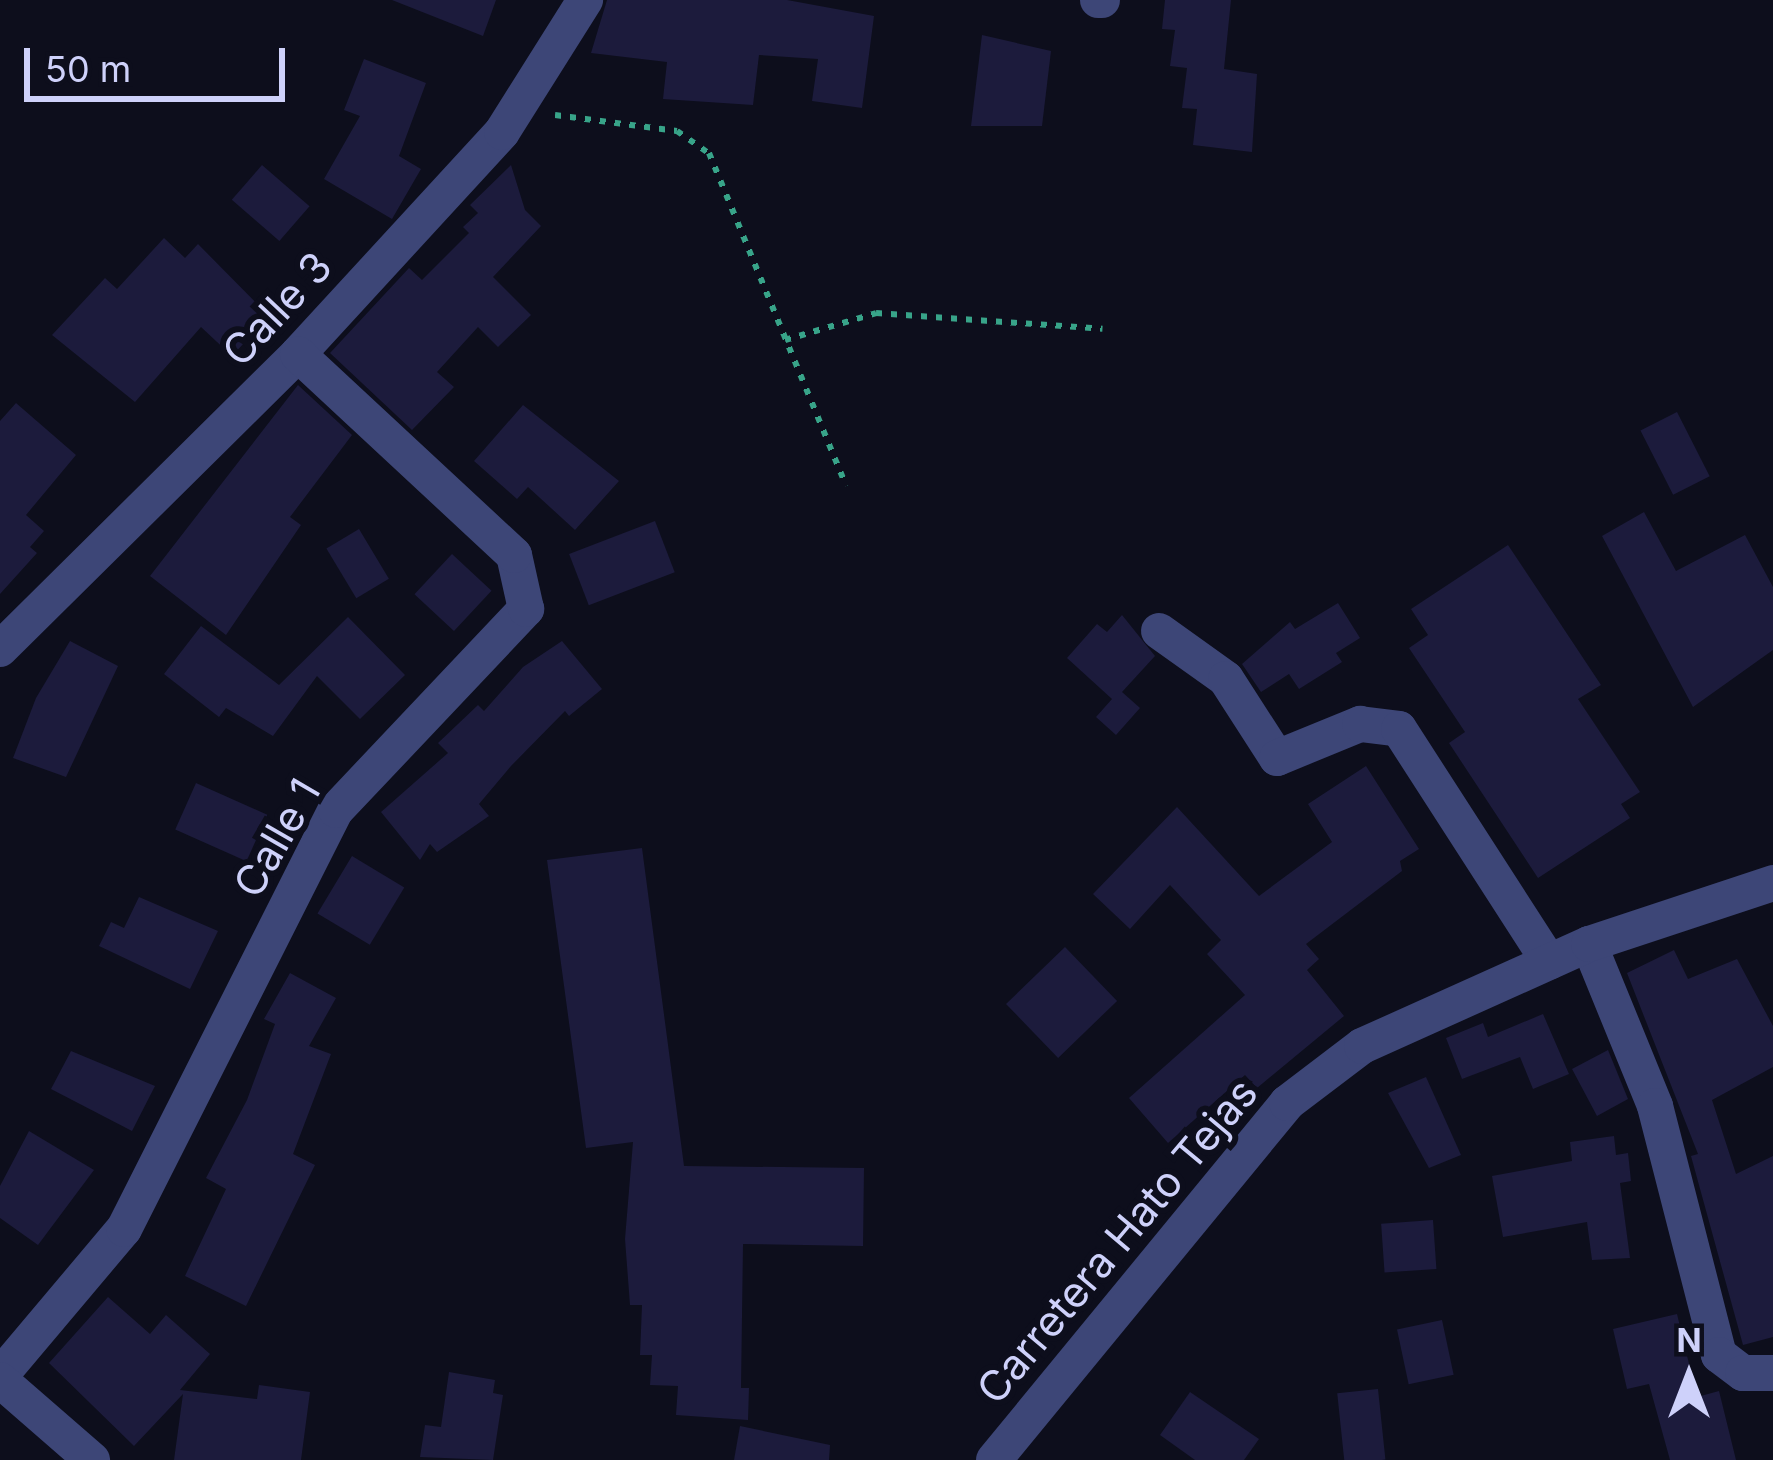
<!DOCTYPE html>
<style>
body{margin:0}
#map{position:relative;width:1773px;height:1460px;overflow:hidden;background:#0d0e1c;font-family:Inter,sans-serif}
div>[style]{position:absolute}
.building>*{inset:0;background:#1c1b3c;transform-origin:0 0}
.path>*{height:6px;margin-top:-3px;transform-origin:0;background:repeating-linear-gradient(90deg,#38a489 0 6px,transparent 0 15px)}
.minor>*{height:36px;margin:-18px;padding:0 18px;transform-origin:18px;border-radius:18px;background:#3d4677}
span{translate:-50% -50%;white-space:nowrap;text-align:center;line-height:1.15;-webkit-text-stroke:12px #0d0e1c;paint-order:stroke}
.street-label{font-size:42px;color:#ced1fa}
.north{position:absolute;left:1629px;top:1316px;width:120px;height:120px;-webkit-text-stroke:9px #0d0e1c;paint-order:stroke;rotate:0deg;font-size:33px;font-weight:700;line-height:48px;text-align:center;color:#ced1fa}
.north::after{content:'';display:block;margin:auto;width:42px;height:54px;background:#ced1fa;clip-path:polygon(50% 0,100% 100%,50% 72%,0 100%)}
.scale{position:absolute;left:24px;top:48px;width:261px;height:54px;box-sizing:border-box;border:6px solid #ced1fa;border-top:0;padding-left:15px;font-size:36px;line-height:42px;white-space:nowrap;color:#ced1fa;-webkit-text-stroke:9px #0d0e1c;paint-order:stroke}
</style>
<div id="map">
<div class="building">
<i style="clip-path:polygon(392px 0,496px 0,483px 36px)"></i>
<i style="clip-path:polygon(607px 0,787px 0,874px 16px,862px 108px,812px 101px,818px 59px,759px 55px,753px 105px,663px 99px,667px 62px,591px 53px)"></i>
<i style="clip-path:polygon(1165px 0,1231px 0,1224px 69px,1257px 74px,1252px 152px,1193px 145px,1197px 109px,1182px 108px,1187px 68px,1170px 66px,1175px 30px,1162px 29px)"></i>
<i style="clip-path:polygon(982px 35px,1051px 51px,1042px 126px,971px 126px)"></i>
<i style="clip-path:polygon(364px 59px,426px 83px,399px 156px,421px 169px,392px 219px,324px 179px,360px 116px,344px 110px)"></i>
<i style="left:262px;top:165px;width:63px;height:46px;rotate:41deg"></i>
<i style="clip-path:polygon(511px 165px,525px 210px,541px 226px,493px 277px,531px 315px,498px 347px,478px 327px,437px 372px,454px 387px,412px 430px,330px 353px,409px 268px,422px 280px,469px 233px,463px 227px,478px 213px,470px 205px)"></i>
<i style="clip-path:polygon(164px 238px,185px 258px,198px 244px,269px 316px,232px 356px,201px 327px,135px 402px,52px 335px,105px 278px,117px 289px)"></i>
<i style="clip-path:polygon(298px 385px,352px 435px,290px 517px,301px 525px,226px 635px,150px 576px)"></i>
<i style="clip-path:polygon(16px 403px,76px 455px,26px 515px,44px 531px,30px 547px,37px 553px,0 594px,0 421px)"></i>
<i style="clip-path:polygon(523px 405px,619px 481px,575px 530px,528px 487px,517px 499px,474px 461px)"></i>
<i style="left:1677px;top:412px;width:72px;height:41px;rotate:63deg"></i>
<i style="clip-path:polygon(1644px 512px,1676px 571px,1745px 535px,1773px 587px,1773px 650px,1693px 707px,1602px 536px)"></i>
<i style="left:655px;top:521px;width:55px;height:92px;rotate:69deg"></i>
<i style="left:359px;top:529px;width:58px;height:38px;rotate:59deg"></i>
<i style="clip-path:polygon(1508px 545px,1601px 685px,1578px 699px,1640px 792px,1621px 804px,1630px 818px,1538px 878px,1449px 743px,1465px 732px,1409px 648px,1428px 635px,1411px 609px)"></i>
<i style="left:452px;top:554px;width:54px;height:55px;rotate:43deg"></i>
<i style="clip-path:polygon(1338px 603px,1360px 638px,1336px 653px,1342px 662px,1299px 689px,1289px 674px,1261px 692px,1242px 664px,1290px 622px,1295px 629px)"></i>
<i style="clip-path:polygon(1122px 615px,1155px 656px,1122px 692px,1140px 708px,1116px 735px,1096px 717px,1112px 699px,1067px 658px,1097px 624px,1107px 632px)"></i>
<i style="clip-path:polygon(348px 617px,405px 675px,360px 719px,317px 676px,273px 736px,226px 708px,219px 717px,164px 674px,201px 626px,279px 685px)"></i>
<i style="clip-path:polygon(70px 641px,118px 666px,66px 777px,13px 758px,36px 698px)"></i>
<i style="clip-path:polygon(562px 641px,602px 689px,569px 716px,565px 711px,511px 766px,479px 804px,489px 816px,437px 852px,430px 844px,420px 860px,381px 812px,448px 753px,438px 743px,478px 705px,484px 711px,523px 667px)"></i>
<i style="clip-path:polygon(1366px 766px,1419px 849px,1400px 861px,1402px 871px,1306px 944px,1319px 959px,1307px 970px,1344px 1016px,1257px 1088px,1245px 1075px,1168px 1143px,1129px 1098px,1245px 995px,1207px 954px,1221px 940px,1170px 885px,1130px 929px,1093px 894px,1177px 807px,1259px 896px,1332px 842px,1308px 804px)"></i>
<i style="left:196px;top:783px;width:78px;height:51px;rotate:24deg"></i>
<i style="clip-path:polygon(642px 848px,684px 1166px,864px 1168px,863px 1246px,743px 1244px,741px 1388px,749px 1388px,748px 1420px,676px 1415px,678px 1386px,650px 1385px,652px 1355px,640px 1355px,642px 1305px,630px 1305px,625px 1239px,633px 1142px,586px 1148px,547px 860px)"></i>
<i style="left:352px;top:856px;width:61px;height:67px;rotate:31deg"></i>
<i style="clip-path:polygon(139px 897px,218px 931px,190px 989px,99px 946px,111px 922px,124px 928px)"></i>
<i style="left:1065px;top:947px;width:75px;height:82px;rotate:46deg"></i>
<i style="clip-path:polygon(1674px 950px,1688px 979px,1737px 959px,1773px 1026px,1773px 1067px,1712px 1100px,1736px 1174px,1773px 1156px,1773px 1337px,1743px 1345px,1691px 1156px,1698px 1154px,1627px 973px)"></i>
<i style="clip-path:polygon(290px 973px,336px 998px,309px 1046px,331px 1054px,293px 1154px,315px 1165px,246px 1306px,185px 1276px,226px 1189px,206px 1178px,247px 1100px,275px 1024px,264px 1019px)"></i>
<i style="clip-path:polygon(1543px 1014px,1569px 1074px,1533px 1089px,1520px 1057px,1462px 1079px,1446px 1038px,1483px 1023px,1488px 1037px)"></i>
<i style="clip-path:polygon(1608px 1050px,1628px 1099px,1597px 1116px,1572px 1069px)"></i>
<i style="clip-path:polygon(71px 1051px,155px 1086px,132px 1131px,51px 1089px)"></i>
<i style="clip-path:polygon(1426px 1077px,1461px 1155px,1429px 1168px,1388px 1093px)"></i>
<i style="clip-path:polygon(29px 1131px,94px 1170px,38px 1245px,0 1218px,0 1186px)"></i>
<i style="clip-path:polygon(1614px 1136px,1616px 1155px,1628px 1153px,1631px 1181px,1620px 1183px,1630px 1258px,1592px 1260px,1587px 1222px,1503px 1237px,1492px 1176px,1572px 1161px,1570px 1142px)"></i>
<i style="left:1433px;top:1220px;width:49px;height:52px;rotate:86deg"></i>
<i style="clip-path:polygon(108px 1297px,150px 1334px,166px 1315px,210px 1354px,180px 1390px,257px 1399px,259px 1385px,310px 1392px,301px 1460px,174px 1460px,183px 1394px,134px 1446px,49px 1363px)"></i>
<i style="clip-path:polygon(1677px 1314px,1697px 1397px,1719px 1391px,1736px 1460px,1670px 1460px,1649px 1384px,1627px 1389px,1613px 1329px)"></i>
<i style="left:1442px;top:1320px;width:56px;height:46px;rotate:78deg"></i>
<i style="clip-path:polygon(449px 1372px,495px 1380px,493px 1393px,503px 1395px,493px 1460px,420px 1457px,425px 1425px,441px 1427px)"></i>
<i style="left:1378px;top:1389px;width:71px;height:41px;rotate:84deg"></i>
<i style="clip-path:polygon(1190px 1392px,1259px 1439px,1244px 1460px,1195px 1460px,1160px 1435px)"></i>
<i style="clip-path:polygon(740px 1426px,830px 1445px,829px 1460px,734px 1460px)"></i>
</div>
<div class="path">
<i style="left:555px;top:115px;width:123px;rotate:7.5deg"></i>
<i style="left:677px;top:131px;width:39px;rotate:35deg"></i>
<i style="left:709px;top:153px;width:360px;rotate:67.6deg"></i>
<i style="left:785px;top:340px;width:95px;rotate:-16.5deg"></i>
<i style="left:876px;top:313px;width:227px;rotate:4deg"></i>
</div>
<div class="minor">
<i style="left:1098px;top:0;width:4px"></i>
<i style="left:1159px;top:631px;width:82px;rotate:35.6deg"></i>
<i style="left:1226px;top:679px;width:94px;rotate:57.2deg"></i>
<i style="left:1277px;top:758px;width:90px;rotate:-22.3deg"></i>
<i style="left:1360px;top:724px;width:39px;rotate:7deg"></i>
<i style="left:1399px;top:729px;width:277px;rotate:57.2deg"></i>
<i style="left:0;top:649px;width:419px;rotate:-44.7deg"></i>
<i style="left:298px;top:354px;width:301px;rotate:-47.4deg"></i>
<i style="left:502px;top:132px;width:156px;rotate:-57.8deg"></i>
<i style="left:1589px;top:944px;width:175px;rotate:67.8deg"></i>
<i style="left:1655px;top:1106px;width:257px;rotate:75.6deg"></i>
<i style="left:1719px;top:1355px;width:30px;rotate:37deg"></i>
<i style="left:1743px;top:1373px;width:30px"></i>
<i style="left:0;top:1376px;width:192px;rotate:-49.9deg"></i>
<i style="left:124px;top:1229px;width:470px;rotate:-63.2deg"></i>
<i style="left:336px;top:810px;width:277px;rotate:-46.6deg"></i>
<i style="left:526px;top:609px;width:55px;rotate:-102.5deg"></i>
<i style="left:514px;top:555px;width:295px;rotate:-137.1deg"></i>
<i style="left:0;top:1380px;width:122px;rotate:41deg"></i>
<i style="left:994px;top:1460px;width:462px;rotate:-50.6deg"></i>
<i style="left:1287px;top:1103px;width:94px;rotate:-37.2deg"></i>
<i style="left:1362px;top:1046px;width:249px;rotate:-24.2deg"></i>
<i style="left:1589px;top:944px;width:194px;rotate:-18.3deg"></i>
</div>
<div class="street-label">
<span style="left:277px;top:309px;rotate:-47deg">Calle 3</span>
<span style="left:277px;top:838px;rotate:-60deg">Calle 1</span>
<span style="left:1117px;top:1241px;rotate:-50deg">Carretera Hato Tejas</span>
</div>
<div class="north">N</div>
<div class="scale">50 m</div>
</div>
